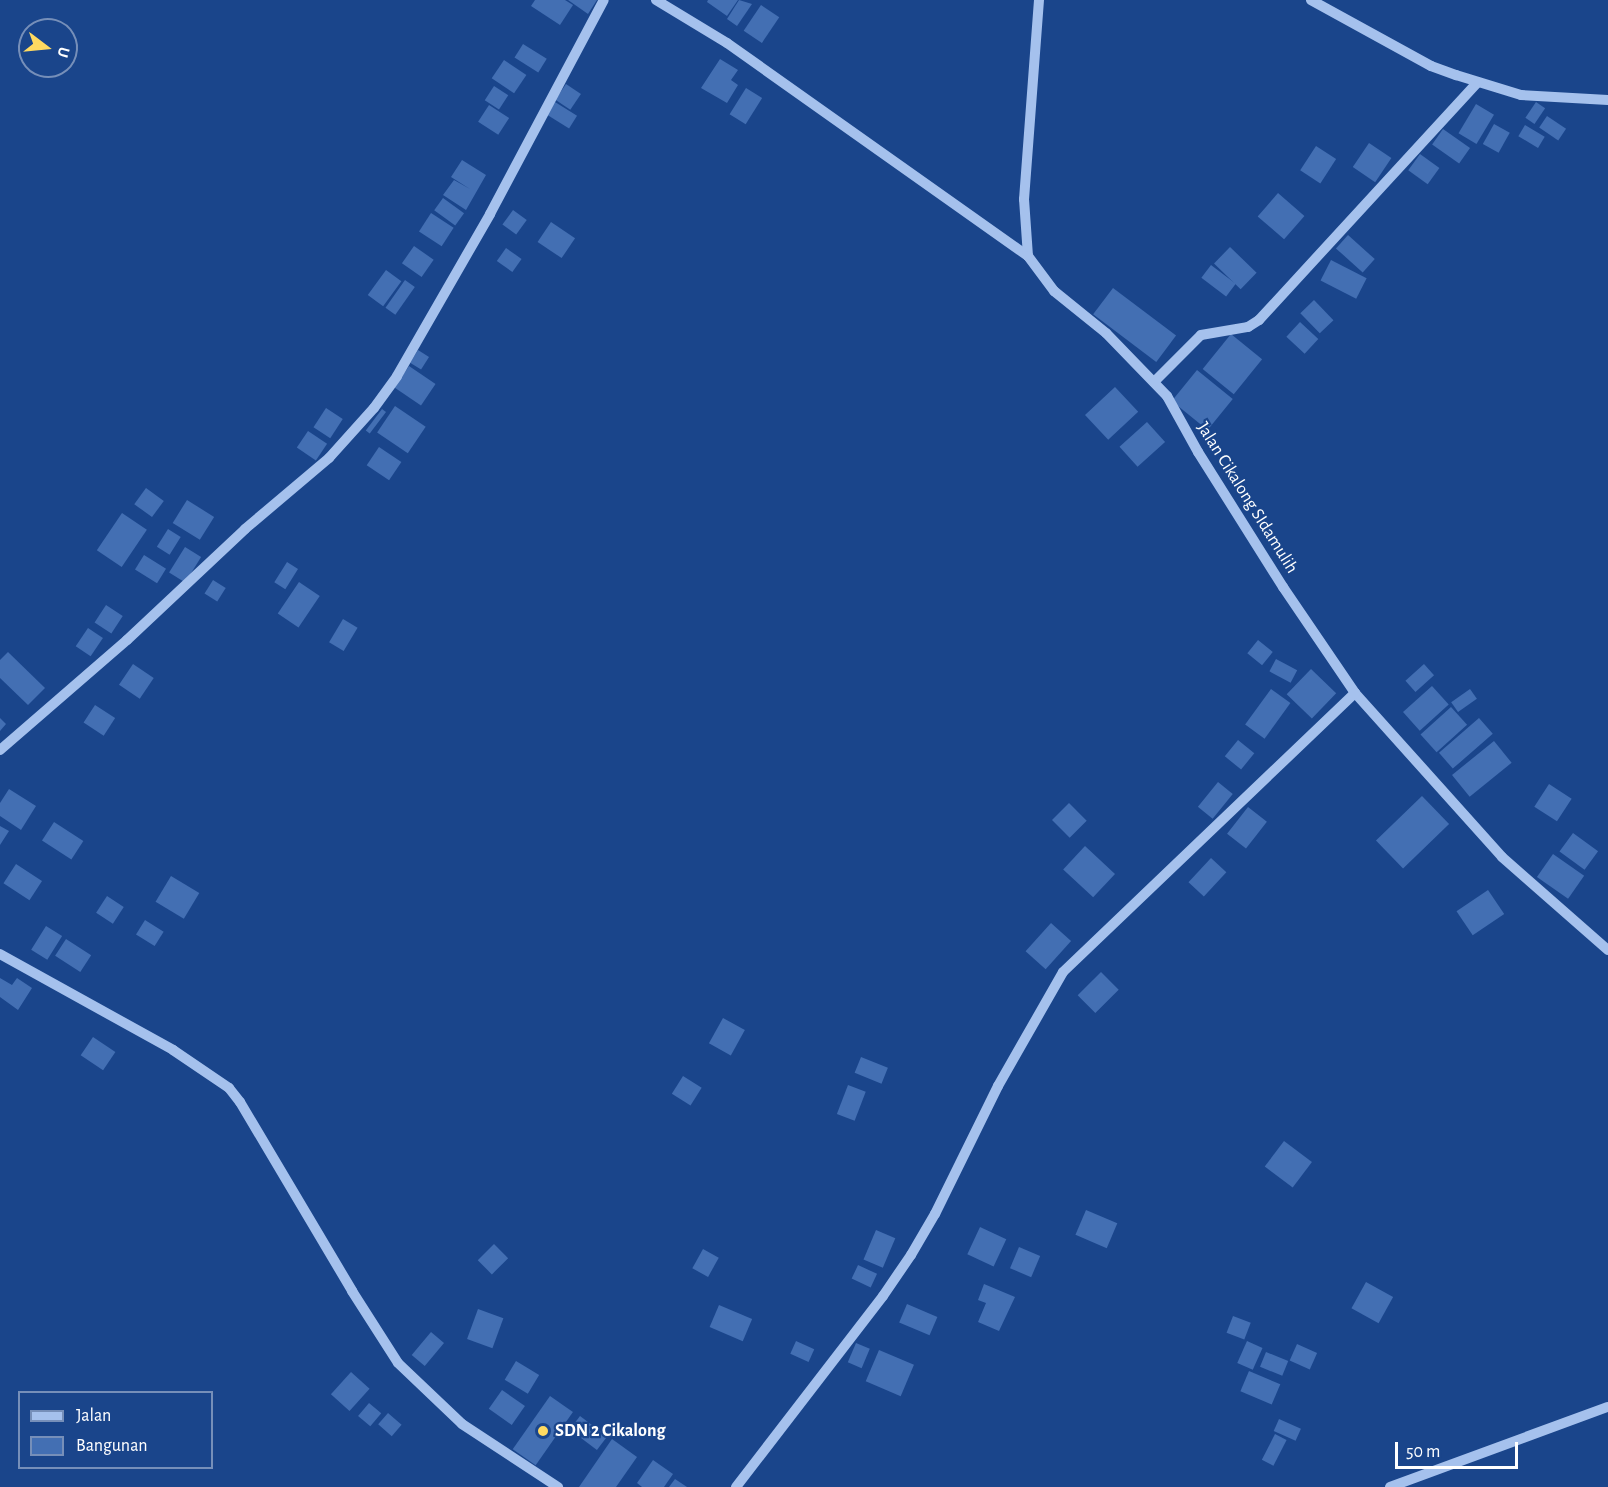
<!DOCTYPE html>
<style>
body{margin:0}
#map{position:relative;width:1608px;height:1487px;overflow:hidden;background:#1a458b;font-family:"Alegreya Sans",sans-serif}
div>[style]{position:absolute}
.building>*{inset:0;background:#436fb3;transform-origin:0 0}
.minor>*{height:10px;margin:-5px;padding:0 5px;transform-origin:5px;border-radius:5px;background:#a5c1ed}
.dots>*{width:16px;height:16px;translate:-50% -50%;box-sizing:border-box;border:3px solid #1a458b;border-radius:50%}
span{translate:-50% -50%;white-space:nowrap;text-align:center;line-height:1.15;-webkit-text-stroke:4.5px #1a458b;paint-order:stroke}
.street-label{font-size:18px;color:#fff}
.poi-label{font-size:18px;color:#fff;font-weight:700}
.left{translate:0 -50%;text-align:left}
.legend{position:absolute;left:18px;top:1391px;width:195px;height:78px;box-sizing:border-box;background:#1a458b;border:2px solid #768fb9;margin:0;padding:8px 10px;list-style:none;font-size:18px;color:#fff}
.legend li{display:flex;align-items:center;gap:12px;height:30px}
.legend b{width:30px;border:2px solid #768fb9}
.north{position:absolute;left:18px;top:18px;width:60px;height:60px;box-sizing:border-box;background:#1a458b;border:2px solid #768fb9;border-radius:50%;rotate:106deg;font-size:16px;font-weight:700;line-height:24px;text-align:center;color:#fff}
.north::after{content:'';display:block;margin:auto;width:21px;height:27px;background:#ffda61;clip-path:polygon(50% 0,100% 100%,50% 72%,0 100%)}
.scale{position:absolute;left:1395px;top:1442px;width:123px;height:27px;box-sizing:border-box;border:3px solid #fff;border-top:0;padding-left:8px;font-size:18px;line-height:21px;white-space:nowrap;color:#fff;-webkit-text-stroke:4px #1a458b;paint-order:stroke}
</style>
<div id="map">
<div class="building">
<i style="clip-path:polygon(535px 0,565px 0,573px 5px,560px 25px,531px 6px)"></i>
<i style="clip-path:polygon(568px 0,597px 0,588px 14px)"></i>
<i style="clip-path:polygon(708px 0,738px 0,727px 16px,707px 2px)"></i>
<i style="clip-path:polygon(739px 0,752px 4px,737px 26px,727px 19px)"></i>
<i style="left:761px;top:5px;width:22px;height:31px;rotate:34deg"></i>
<i style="left:523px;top:44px;width:28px;height:16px;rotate:32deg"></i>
<i style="clip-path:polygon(720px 59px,738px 70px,731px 80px,738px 85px,727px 103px,701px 88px)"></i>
<i style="left:504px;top:60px;width:27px;height:22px;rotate:34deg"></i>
<i style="left:566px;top:84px;width:18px;height:19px;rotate:34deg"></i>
<i style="left:494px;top:86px;width:17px;height:17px;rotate:33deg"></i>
<i style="left:746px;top:88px;width:19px;height:31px;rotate:32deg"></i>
<i style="left:555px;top:102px;width:26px;height:15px;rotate:32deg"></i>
<i style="left:1536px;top:102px;width:11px;height:19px;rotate:34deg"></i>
<i style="left:1476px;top:104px;width:21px;height:34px;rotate:31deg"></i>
<i style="left:489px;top:105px;width:24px;height:20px;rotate:33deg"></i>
<i style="left:1547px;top:116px;width:23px;height:14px;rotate:34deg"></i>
<i style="left:1494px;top:124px;width:18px;height:23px;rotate:29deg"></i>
<i style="left:1525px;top:125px;width:23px;height:13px;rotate:31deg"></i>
<i style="left:1443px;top:129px;width:33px;height:19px;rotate:35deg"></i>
<i style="left:1369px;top:143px;width:27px;height:29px;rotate:34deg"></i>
<i style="left:1316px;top:146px;width:24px;height:29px;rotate:33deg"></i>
<i style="left:1420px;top:154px;width:24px;height:20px;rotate:36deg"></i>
<i style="clip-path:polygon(462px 160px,486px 175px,466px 210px,443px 195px,454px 180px,470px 189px,451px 177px)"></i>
<i style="left:1278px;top:193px;width:35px;height:31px;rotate:41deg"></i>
<i style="left:443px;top:198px;width:26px;height:15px;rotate:36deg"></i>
<i style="left:513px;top:210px;width:17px;height:18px;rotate:36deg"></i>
<i style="left:431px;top:213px;width:27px;height:22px;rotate:33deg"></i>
<i style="left:551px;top:222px;width:29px;height:24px;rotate:34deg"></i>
<i style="left:1348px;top:235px;width:36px;height:18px;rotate:42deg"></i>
<i style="left:414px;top:246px;width:24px;height:21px;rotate:35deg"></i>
<i style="left:1230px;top:247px;width:37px;height:23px;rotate:44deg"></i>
<i style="left:506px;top:248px;width:19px;height:16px;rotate:35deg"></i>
<i style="left:1331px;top:260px;width:40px;height:23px;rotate:27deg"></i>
<i style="left:1211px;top:265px;width:31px;height:16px;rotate:37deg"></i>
<i style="left:386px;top:270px;width:19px;height:31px;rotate:36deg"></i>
<i style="left:405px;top:280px;width:12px;height:34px;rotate:35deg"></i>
<i style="left:1113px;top:288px;width:79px;height:33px;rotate:37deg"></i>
<i style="left:1314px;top:300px;width:28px;height:19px;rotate:46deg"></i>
<i style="left:1300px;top:322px;width:25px;height:20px;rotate:43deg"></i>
<i style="left:1231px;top:334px;width:40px;height:45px;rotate:39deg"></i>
<i style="left:418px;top:350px;width:13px;height:15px;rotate:32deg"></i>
<i style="left:409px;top:366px;width:32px;height:26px;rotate:34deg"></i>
<i style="left:1197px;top:370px;width:46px;height:40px;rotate:39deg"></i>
<i style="left:1115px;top:387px;width:34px;height:41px;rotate:47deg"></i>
<i style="left:395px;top:406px;width:37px;height:32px;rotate:34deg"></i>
<i style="left:326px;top:408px;width:20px;height:23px;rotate:33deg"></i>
<i style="left:382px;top:409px;width:5px;height:27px;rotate:37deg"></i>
<i style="left:1147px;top:422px;width:27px;height:37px;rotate:48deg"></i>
<i style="left:308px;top:431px;width:23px;height:20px;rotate:34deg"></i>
<i style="left:379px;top:447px;width:27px;height:22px;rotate:34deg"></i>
<i style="left:146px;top:488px;width:22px;height:20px;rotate:36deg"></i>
<i style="left:187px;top:500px;width:32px;height:27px;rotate:32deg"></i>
<i style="left:122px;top:513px;width:30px;height:45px;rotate:34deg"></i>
<i style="left:168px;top:529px;width:15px;height:21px;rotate:32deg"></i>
<i style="left:185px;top:547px;width:19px;height:30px;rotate:32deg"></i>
<i style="left:144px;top:555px;width:26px;height:17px;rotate:32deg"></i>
<i style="left:287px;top:562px;width:13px;height:24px;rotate:32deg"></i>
<i style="left:213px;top:580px;width:15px;height:16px;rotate:32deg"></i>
<i style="left:299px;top:582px;width:25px;height:38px;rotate:34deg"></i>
<i style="left:106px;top:605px;width:20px;height:21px;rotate:33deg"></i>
<i style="left:343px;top:619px;width:17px;height:27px;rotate:31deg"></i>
<i style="left:88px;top:628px;width:18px;height:22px;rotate:34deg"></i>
<i style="left:1258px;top:640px;width:19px;height:17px;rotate:39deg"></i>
<i style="clip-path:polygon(8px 652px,45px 688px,28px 705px,0 678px,0 660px)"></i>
<i style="left:1276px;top:659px;width:24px;height:14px;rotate:28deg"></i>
<i style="left:133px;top:664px;width:25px;height:25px;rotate:34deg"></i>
<i style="left:1424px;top:664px;width:15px;height:25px;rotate:48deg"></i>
<i style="left:1311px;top:669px;width:35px;height:35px;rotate:44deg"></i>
<i style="left:1432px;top:686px;width:25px;height:39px;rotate:48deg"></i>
<i style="left:1271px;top:689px;width:24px;height:44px;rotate:36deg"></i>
<i style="left:1470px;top:689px;width:12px;height:23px;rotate:55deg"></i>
<i style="left:95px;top:705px;width:24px;height:21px;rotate:33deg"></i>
<i style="left:1451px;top:707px;width:24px;height:41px;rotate:48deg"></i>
<i style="clip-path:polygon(0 718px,6px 724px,0 731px)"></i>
<i style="left:1479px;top:718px;width:21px;height:53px;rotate:49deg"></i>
<i style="left:1238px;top:740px;width:21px;height:21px;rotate:39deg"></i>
<i style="left:1494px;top:741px;width:28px;height:54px;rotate:51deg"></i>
<i style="left:1218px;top:782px;width:19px;height:32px;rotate:39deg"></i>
<i style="left:1549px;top:784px;width:27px;height:27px;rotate:33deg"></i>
<i style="clip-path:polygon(9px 789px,36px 806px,21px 830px,0 816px,0 803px)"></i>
<i style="left:1422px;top:796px;width:39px;height:64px;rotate:46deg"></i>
<i style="left:1069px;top:803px;width:25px;height:24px;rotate:45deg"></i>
<i style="left:1248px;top:807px;width:24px;height:34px;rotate:38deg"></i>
<i style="left:54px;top:822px;width:35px;height:22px;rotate:33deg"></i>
<i style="clip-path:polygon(0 826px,9px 831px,0 845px)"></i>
<i style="left:1573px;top:833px;width:31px;height:23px;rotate:36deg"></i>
<i style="left:1085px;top:846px;width:41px;height:32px;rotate:43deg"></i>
<i style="left:1553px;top:854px;width:38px;height:28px;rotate:35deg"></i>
<i style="left:1211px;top:858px;width:21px;height:33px;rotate:43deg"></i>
<i style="left:16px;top:864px;width:31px;height:23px;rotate:33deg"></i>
<i style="left:171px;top:876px;width:33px;height:30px;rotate:31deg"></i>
<i style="left:1488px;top:890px;width:29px;height:38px;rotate:56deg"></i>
<i style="left:107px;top:896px;width:20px;height:20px;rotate:33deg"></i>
<i style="left:145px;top:920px;width:22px;height:17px;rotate:32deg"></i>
<i style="left:1051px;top:923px;width:27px;height:38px;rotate:42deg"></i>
<i style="left:46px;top:926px;width:19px;height:28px;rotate:32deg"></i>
<i style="left:66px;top:939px;width:30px;height:20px;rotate:33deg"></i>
<i style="left:1101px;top:972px;width:25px;height:33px;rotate:45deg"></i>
<i style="clip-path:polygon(0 978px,12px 985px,17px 978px,32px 988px,18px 1010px,0 997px)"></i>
<i style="left:723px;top:1018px;width:25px;height:29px;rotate:29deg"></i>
<i style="left:93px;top:1037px;width:27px;height:22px;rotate:34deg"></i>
<i style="left:861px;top:1057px;width:29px;height:17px;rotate:22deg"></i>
<i style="left:683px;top:1076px;width:22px;height:21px;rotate:32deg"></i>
<i style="left:848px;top:1085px;width:19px;height:31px;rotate:21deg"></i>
<i style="left:1284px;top:1141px;width:35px;height:32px;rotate:37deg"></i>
<i style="left:1086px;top:1210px;width:34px;height:27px;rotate:23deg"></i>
<i style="left:980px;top:1227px;width:29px;height:30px;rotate:25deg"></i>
<i style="left:876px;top:1230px;width:21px;height:32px;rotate:23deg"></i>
<i style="left:494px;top:1244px;width:20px;height:23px;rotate:45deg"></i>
<i style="left:1019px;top:1247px;width:23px;height:23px;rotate:23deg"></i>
<i style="left:703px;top:1249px;width:18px;height:22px;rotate:29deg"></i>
<i style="left:858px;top:1265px;width:21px;height:15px;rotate:25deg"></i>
<i style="left:1366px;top:1282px;width:31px;height:30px;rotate:29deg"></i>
<i style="clip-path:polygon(984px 1284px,1015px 1297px,999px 1331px,978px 1322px,986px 1303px,978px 1300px)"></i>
<i style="left:907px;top:1304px;width:33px;height:20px;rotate:23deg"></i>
<i style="left:719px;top:1305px;width:36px;height:24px;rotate:23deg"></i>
<i style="left:478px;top:1309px;width:27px;height:32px;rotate:20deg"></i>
<i style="left:1233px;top:1316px;width:19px;height:18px;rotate:21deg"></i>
<i style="left:431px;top:1332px;width:17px;height:30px;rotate:40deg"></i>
<i style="left:796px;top:1341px;width:20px;height:14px;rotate:24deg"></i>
<i style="left:1247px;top:1341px;width:17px;height:24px;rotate:24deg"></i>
<i style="left:856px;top:1343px;width:15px;height:21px;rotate:23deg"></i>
<i style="left:1297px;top:1344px;width:22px;height:18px;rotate:24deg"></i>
<i style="left:879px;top:1350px;width:38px;height:34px;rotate:23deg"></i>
<i style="left:1266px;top:1352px;width:24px;height:16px;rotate:22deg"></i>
<i style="left:516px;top:1361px;width:27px;height:22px;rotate:31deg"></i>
<i style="left:1249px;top:1371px;width:34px;height:22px;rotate:23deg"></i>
<i style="left:351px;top:1372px;width:25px;height:30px;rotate:42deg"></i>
<i style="left:502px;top:1390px;width:28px;height:23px;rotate:35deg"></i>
<i style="left:550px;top:1396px;width:28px;height:65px;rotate:35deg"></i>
<i style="left:369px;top:1403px;width:16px;height:17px;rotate:40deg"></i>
<i style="left:388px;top:1413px;width:18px;height:15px;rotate:41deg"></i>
<i style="left:580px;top:1416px;width:34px;height:17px;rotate:37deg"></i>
<i style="left:1279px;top:1419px;width:24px;height:13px;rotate:24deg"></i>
<i style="left:1275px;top:1434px;width:13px;height:29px;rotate:27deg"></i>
<i style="clip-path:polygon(612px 1439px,637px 1457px,616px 1487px,579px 1487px)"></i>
<i style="clip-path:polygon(653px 1460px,673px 1474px,664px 1487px,642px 1487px,637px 1483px)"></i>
<i style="clip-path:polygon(675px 1479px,687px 1487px,669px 1487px)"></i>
</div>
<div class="minor">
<i style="left:656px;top:0;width:83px;rotate:31.2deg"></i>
<i style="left:727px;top:43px;width:369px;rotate:35.3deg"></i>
<i style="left:1039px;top:0;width:200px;rotate:94.3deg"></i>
<i style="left:1024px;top:199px;width:57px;rotate:86deg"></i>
<i style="left:1028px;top:256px;width:44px;rotate:53.4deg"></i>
<i style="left:1054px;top:291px;width:67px;rotate:38.9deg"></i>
<i style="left:1106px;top:333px;width:88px;rotate:45.9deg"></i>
<i style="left:1167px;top:396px;width:64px;rotate:61deg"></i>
<i style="left:1198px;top:452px;width:160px;rotate:57.8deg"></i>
<i style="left:1283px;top:587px;width:128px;rotate:55.8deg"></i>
<i style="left:1355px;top:693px;width:220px;rotate:48.1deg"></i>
<i style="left:1502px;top:857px;width:141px;rotate:41.3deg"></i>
<i style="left:1311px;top:0;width:137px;rotate:28.8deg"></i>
<i style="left:1431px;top:66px;width:27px;rotate:20deg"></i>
<i style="left:1456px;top:75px;width:68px;rotate:17.1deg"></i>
<i style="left:1521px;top:95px;width:87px;rotate:3.3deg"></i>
<i style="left:1154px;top:382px;width:66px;rotate:-45deg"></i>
<i style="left:1201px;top:335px;width:48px;rotate:-9.7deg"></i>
<i style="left:1248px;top:327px;width:13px;rotate:-32deg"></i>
<i style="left:1259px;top:320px;width:323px;rotate:-47.4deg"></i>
<i style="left:0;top:750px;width:168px;rotate:-40.9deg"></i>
<i style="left:127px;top:640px;width:162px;rotate:-43.2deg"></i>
<i style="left:245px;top:529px;width:110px;rotate:-40.2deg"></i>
<i style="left:329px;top:458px;width:67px;rotate:-48deg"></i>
<i style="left:374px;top:408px;width:39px;rotate:-54deg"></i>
<i style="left:397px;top:376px;width:187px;rotate:-60.1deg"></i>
<i style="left:490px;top:214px;width:242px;rotate:-62deg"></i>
<i style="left:0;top:954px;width:198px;rotate:29deg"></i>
<i style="left:173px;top:1050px;width:68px;rotate:34.2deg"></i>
<i style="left:229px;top:1088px;width:18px;rotate:52deg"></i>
<i style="left:240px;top:1102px;width:220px;rotate:59.3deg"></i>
<i style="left:352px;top:1291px;width:85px;rotate:57.4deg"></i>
<i style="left:398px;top:1363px;width:88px;rotate:43.6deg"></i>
<i style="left:462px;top:1424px;width:115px;rotate:33.3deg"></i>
<i style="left:736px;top:1487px;width:241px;rotate:-52.4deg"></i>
<i style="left:883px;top:1296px;width:50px;rotate:-55.7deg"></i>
<i style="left:911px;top:1255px;width:48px;rotate:-59.7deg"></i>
<i style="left:935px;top:1214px;width:143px;rotate:-63.8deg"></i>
<i style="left:998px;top:1086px;width:131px;rotate:-60.3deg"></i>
<i style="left:1063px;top:972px;width:404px;rotate:-43.7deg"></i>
<i style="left:1390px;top:1487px;width:232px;rotate:-20.2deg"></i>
</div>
<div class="dots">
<i style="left:543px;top:1431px;background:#ffda61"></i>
</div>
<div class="street-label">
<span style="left:1247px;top:498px;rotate:58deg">Jalan Cikalong SIdamulih</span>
</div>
<div class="poi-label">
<span class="left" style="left:555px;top:1431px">SDN 2 Cikalong</span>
</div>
<ul class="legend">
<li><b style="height:8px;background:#a5c1ed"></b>Jalan</li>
<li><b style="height:16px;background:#436fb3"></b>Bangunan</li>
</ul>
<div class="north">U</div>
<div class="scale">50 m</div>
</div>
